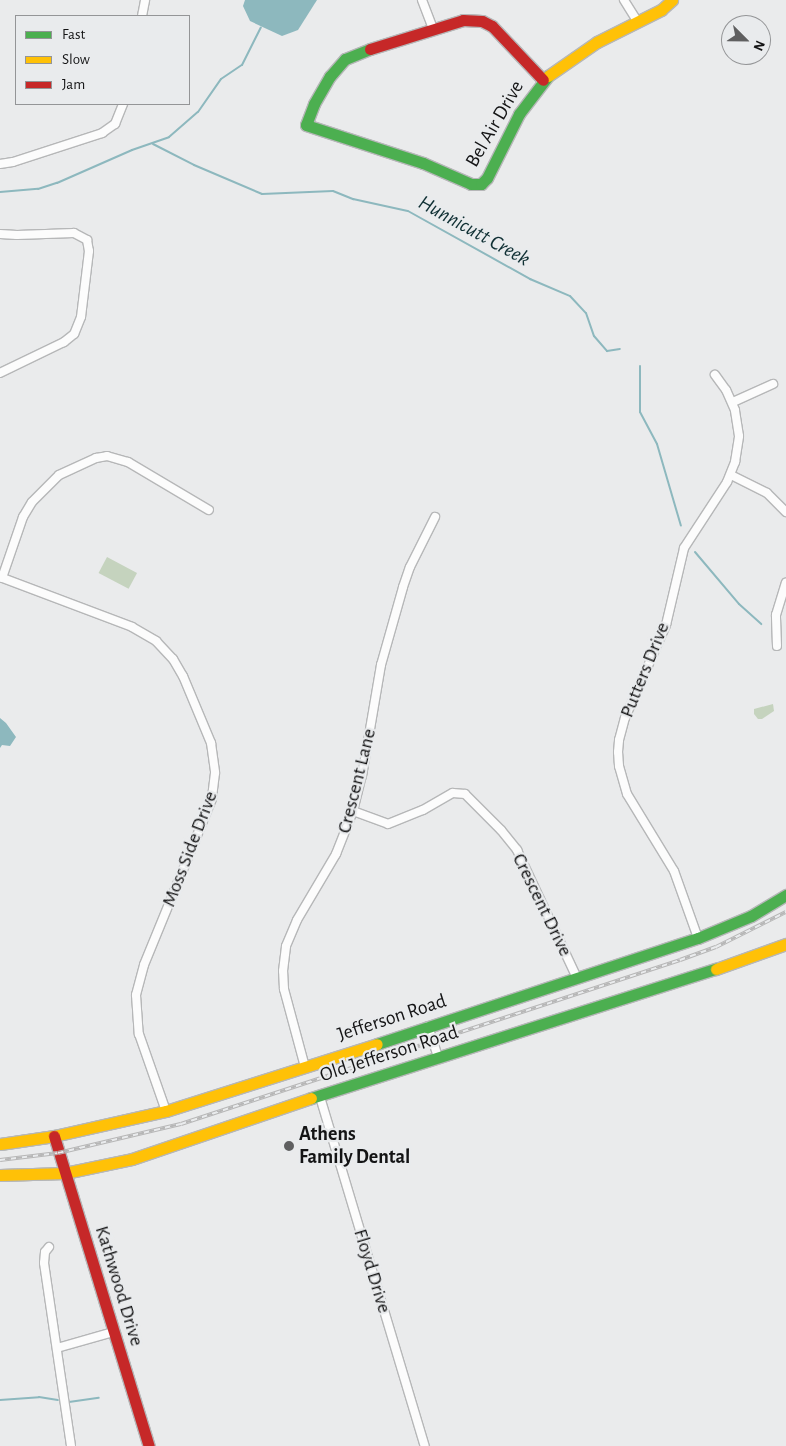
<!DOCTYPE html>
<style>
body{margin:0}
#map{position:relative;width:786px;height:1446px;overflow:hidden;background:#eaebec;font-family:"Alegreya Sans",sans-serif}
div>[style]{position:absolute}
.green>*{inset:0;background:#c5d3be;transform-origin:0 0}
.water>*{inset:0;background:#8db8be}
.stream>*{height:2px;margin:-1px;padding:0 1px;transform-origin:1px;border-radius:1px;background:#8db8be}
.roads{filter:drop-shadow(1px 0 #b6b7b8) drop-shadow(-1px 0 #b6b7b8) drop-shadow(0 1px #b6b7b8) drop-shadow(0 -1px #b6b7b8)}
.street>*{height:8px;margin:-4px;padding:0 4px;transform-origin:4px;border-radius:4px;background:#fcfcfc}
.fast>*{height:11px;margin:-5.5px;padding:0 5.5px;transform-origin:5.5px;border-radius:5.5px;background:#4caf50}
.slow>*{height:11px;margin:-5.5px;padding:0 5.5px;transform-origin:5.5px;border-radius:5.5px;background:#ffc107}
.jam>*{height:11px;margin:-5.5px;padding:0 5.5px;transform-origin:5.5px;border-radius:5.5px;background:#c62828}
.rail>*{height:4px;margin-top:-2px;transform-origin:0;background:repeating-linear-gradient(90deg,#e9ebed 0 5.5px,#b6b6b6 0 11px);box-sizing:border-box;border-block:1px solid #b6b6b6}
.dots>*{width:14px;height:14px;translate:-50% -50%;box-sizing:border-box;border:2px solid #e9ebed;border-radius:50%}
span{translate:-50% -50%;white-space:nowrap;text-align:center;line-height:1.15;-webkit-text-stroke:4.5px #e9ebed;paint-order:stroke}
.street-label{font-size:20px;color:#141415}
.poi-label{font-size:20px;color:#141415;font-weight:700}
.left{translate:0 -50%;text-align:left}
.water-label{font-size:21px;color:#0f2f33;font-style:italic}
.legend{position:absolute;left:15px;top:15px;width:175px;height:90px;box-sizing:border-box;background:#e9ebed;border:1px solid #949597;margin:0;padding:6px 9px;list-style:none;font-size:15px;color:#141415}
.legend li{display:flex;align-items:center;gap:10px;height:25px}
.legend b{width:25px;border:1px solid #949597}
.north{position:absolute;left:721px;top:15px;width:50px;height:50px;box-sizing:border-box;background:#e9ebed;border:1px solid #949597;border-radius:50%;rotate:113deg;font-size:14px;font-weight:700;line-height:20px;text-align:center;color:#141415}
.north::after{content:'';display:block;margin:auto;width:18px;height:22px;background:#5f5f60;clip-path:polygon(50% 0,100% 100%,50% 72%,0 100%)}
</style>
<div id="map">
<div class="green">
<i style="left:107px;top:557px;width:34px;height:18px;rotate:28deg"></i>
<i style="clip-path:polygon(773px 704px,774px 711px,762px 719px,758px 719px,754px 714px,754px 709px)"></i>
</div>
<div class="water">
<i style="clip-path:polygon(245px 0,317px 0,298px 30px,282px 36px,250px 21px,243px 6px)"></i>
<i style="clip-path:polygon(0 718px,6px 723px,16px 737px,10px 746px,2px 745px,0 748px)"></i>
</div>
<div class="stream">
<i style="left:153px;top:144px;width:46px;rotate:27.1deg"></i>
<i style="left:194px;top:165px;width:74px;rotate:23.1deg"></i>
<i style="left:262px;top:194px;width:71px;rotate:-2.4deg"></i>
<i style="left:333px;top:191px;width:22px;rotate:22deg"></i>
<i style="left:353px;top:199px;width:56px;rotate:12.3deg"></i>
<i style="left:408px;top:211px;width:140px;rotate:29.1deg"></i>
<i style="left:530px;top:279px;width:43px;rotate:23deg"></i>
<i style="left:570px;top:296px;width:23px;rotate:47deg"></i>
<i style="left:586px;top:313px;width:24px;rotate:71deg"></i>
<i style="left:594px;top:336px;width:20px;rotate:49deg"></i>
<i style="left:607px;top:351px;width:13px;rotate:-9deg"></i>
<i style="left:0;top:192px;width:38px;rotate:-5deg"></i>
<i style="left:38px;top:189px;width:20px;rotate:-18deg"></i>
<i style="left:57px;top:183px;width:82px;rotate:-23.7deg"></i>
<i style="left:132px;top:150px;width:39px;rotate:-19deg"></i>
<i style="left:169px;top:137px;width:38px;rotate:-41deg"></i>
<i style="left:198px;top:112px;width:40px;rotate:-55.1deg"></i>
<i style="left:221px;top:79px;width:25px;rotate:-34deg"></i>
<i style="left:242px;top:65px;width:42px;rotate:-63.4deg"></i>
<i style="left:640px;top:366px;width:46px;rotate:90deg"></i>
<i style="left:640px;top:412px;width:36px;rotate:62deg"></i>
<i style="left:657px;top:444px;width:85px;rotate:73.7deg"></i>
<i style="left:695px;top:552px;width:68px;rotate:49.8deg"></i>
<i style="left:739px;top:604px;width:30px;rotate:42deg"></i>
<i style="left:0;top:1400px;width:39px;rotate:-4deg"></i>
<i style="left:39px;top:1397px;width:19px;rotate:9deg"></i>
<i style="left:69px;top:1402px;width:30px;rotate:-8deg"></i>
</div>
<div class="roads">
<div class="street">
<i style="left:422px;top:0;width:30px;rotate:69deg"></i>
<i style="left:624px;top:0;width:25px;rotate:58deg"></i>
<i style="left:142px;top:16px;width:16px;rotate:-79deg"></i>
<i style="left:0;top:164px;width:13px;rotate:-9deg"></i>
<i style="left:13px;top:162px;width:94px;rotate:-18deg"></i>
<i style="left:102px;top:133px;width:16px;rotate:-35deg"></i>
<i style="left:115px;top:124px;width:22px;rotate:-68deg"></i>
<i style="left:0;top:234px;width:17px;rotate:3deg"></i>
<i style="left:17px;top:235px;width:57px;rotate:-2deg"></i>
<i style="left:74px;top:233px;width:15px;rotate:28deg"></i>
<i style="left:87px;top:240px;width:11px;rotate:80deg"></i>
<i style="left:89px;top:251px;width:66px;rotate:96.9deg"></i>
<i style="left:81px;top:317px;width:18px;rotate:112deg"></i>
<i style="left:74px;top:334px;width:13px;rotate:141deg"></i>
<i style="left:64px;top:342px;width:71px;rotate:154.2deg"></i>
<i style="left:733px;top:402px;width:44px;rotate:-24.2deg"></i>
<i style="left:731px;top:475px;width:40px;rotate:26.6deg"></i>
<i style="left:767px;top:493px;width:27px;rotate:45deg"></i>
<i style="left:0;top:577px;width:141px;rotate:20.7deg"></i>
<i style="left:132px;top:627px;width:28px;rotate:30deg"></i>
<i style="left:156px;top:641px;width:25px;rotate:47deg"></i>
<i style="left:173px;top:659px;width:20px;rotate:60deg"></i>
<i style="left:183px;top:676px;width:73px;rotate:67.3deg"></i>
<i style="left:211px;top:743px;width:30px;rotate:82deg"></i>
<i style="left:215px;top:773px;width:26px;rotate:97deg"></i>
<i style="left:212px;top:799px;width:179px;rotate:112.3deg"></i>
<i style="left:144px;top:965px;width:31px;rotate:105deg"></i>
<i style="left:136px;top:995px;width:39px;rotate:86deg"></i>
<i style="left:139px;top:1034px;width:82px;rotate:70.7deg"></i>
<i style="left:2px;top:578px;width:65px;rotate:-71deg"></i>
<i style="left:23px;top:517px;width:17px;rotate:-59deg"></i>
<i style="left:32px;top:502px;width:38px;rotate:-45deg"></i>
<i style="left:59px;top:475px;width:41px;rotate:-24.7deg"></i>
<i style="left:96px;top:458px;width:11px;rotate:-10deg"></i>
<i style="left:107px;top:456px;width:22px;rotate:16deg"></i>
<i style="left:128px;top:462px;width:94px;rotate:30.7deg"></i>
<i style="left:777px;top:646px;width:31px;rotate:-92deg"></i>
<i style="left:776px;top:615px;width:34px;rotate:-73deg"></i>
<i style="left:353px;top:811px;width:37px;rotate:20deg"></i>
<i style="left:388px;top:824px;width:38px;rotate:-22deg"></i>
<i style="left:423px;top:810px;width:34px;rotate:-30deg"></i>
<i style="left:453px;top:793px;width:12px;rotate:5deg"></i>
<i style="left:465px;top:794px;width:51px;rotate:45deg"></i>
<i style="left:501px;top:830px;width:26px;rotate:51deg"></i>
<i style="left:517px;top:850px;width:141px;rotate:64.9deg"></i>
<i style="left:698px;top:938px;width:71px;rotate:-109.7deg"></i>
<i style="left:674px;top:871px;width:90px;rotate:-121.4deg"></i>
<i style="left:627px;top:794px;width:29px;rotate:-106deg"></i>
<i style="left:619px;top:766px;width:14px;rotate:-94deg"></i>
<i style="left:618px;top:752px;width:12px;rotate:-85deg"></i>
<i style="left:619px;top:740px;width:23px;rotate:-75deg"></i>
<i style="left:625px;top:718px;width:102px;rotate:-66.2deg"></i>
<i style="left:666px;top:625px;width:79px;rotate:-76.8deg"></i>
<i style="left:684px;top:548px;width:79px;rotate:-56.9deg"></i>
<i style="left:727px;top:482px;width:22px;rotate:-68deg"></i>
<i style="left:735px;top:462px;width:26px;rotate:-81deg"></i>
<i style="left:739px;top:436px;width:26px;rotate:-99deg"></i>
<i style="left:735px;top:410px;width:22px;rotate:-114deg"></i>
<i style="left:726px;top:390px;width:19px;rotate:-126deg"></i>
<i style="left:428px;top:1026px;width:32px;rotate:72deg"></i>
<i style="left:305px;top:1067px;width:81px;rotate:-105.1deg"></i>
<i style="left:284px;top:989px;width:18px;rotate:-93deg"></i>
<i style="left:283px;top:971px;width:25px;rotate:-83deg"></i>
<i style="left:286px;top:946px;width:28px;rotate:-67deg"></i>
<i style="left:297px;top:920px;width:77px;rotate:-59.4deg"></i>
<i style="left:336px;top:854px;width:46px;rotate:-68.4deg"></i>
<i style="left:353px;top:811px;width:36px;rotate:-76deg"></i>
<i style="left:362px;top:776px;width:113px;rotate:-80.3deg"></i>
<i style="left:381px;top:665px;width:81px;rotate:-74.2deg"></i>
<i style="left:403px;top:587px;width:21px;rotate:-71deg"></i>
<i style="left:410px;top:567px;width:56px;rotate:-63.4deg"></i>
<i style="left:320px;top:1097px;width:364px;rotate:73.3deg"></i>
<i style="left:49px;top:1247px;width:6px;rotate:129deg"></i>
<i style="left:45px;top:1252px;width:11px;rotate:95deg"></i>
<i style="left:44px;top:1263px;width:185px;rotate:81.6deg"></i>
<i style="left:57px;top:1348px;width:58px;rotate:-15.9deg"></i>
</div>
<div class="fast">
<i style="left:370px;top:49px;width:27px;rotate:158deg"></i>
<i style="left:345px;top:59px;width:23px;rotate:131deg"></i>
<i style="left:330px;top:76px;width:32px;rotate:120deg"></i>
<i style="left:314px;top:104px;width:22px;rotate:111deg"></i>
<i style="left:306px;top:125px;width:123px;rotate:18deg"></i>
<i style="left:423px;top:163px;width:52px;rotate:23.6deg"></i>
<i style="left:471px;top:184px;width:10px"></i>
<i style="left:481px;top:184px;width:8px;rotate:-45deg"></i>
<i style="left:487px;top:178px;width:72px;rotate:-63.4deg"></i>
<i style="left:519px;top:114px;width:48px;rotate:-52.7deg"></i>
<i style="left:377px;top:1044px;width:338px;rotate:-18.3deg"></i>
<i style="left:698px;top:938px;width:57px;rotate:-22.5deg"></i>
<i style="left:751px;top:916px;width:41px;rotate:-31deg"></i>
<i style="left:311px;top:1098px;width:425px;rotate:-17.7deg"></i>
</div>
<div class="slow">
<i style="left:548px;top:76px;width:60px;rotate:-34.8deg"></i>
<i style="left:597px;top:42px;width:72px;rotate:-26.6deg"></i>
<i style="left:661px;top:10px;width:15px;rotate:-42deg"></i>
<i style="left:716px;top:969px;width:74px;rotate:-19.7deg"></i>
<i style="left:0;top:1144px;width:55px;rotate:-8.4deg"></i>
<i style="left:54px;top:1136px;width:115px;rotate:-12.6deg"></i>
<i style="left:166px;top:1111px;width:221px;rotate:-17.6deg"></i>
<i style="left:0;top:1175px;width:65px;rotate:-1.8deg"></i>
<i style="left:65px;top:1173px;width:68px;rotate:-11.8deg"></i>
<i style="left:132px;top:1159px;width:189px;rotate:-18.8deg"></i>
</div>
<div class="jam">
<i style="left:370px;top:49px;width:97px;rotate:-17.3deg"></i>
<i style="left:463px;top:20px;width:19px;rotate:3deg"></i>
<i style="left:482px;top:21px;width:11px;rotate:27deg"></i>
<i style="left:492px;top:26px;width:74px;rotate:46.6deg"></i>
<i style="left:54px;top:1136px;width:324px;rotate:73deg"></i>
</div>
</div>
<div class="rail">
<i style="left:0;top:1160px;width:58px;rotate:-6.9deg"></i>
<i style="left:58px;top:1153px;width:126px;rotate:-13.3deg"></i>
<i style="left:181px;top:1124px;width:525px;rotate:-18.19deg"></i>
<i style="left:680px;top:960px;width:38px;rotate:-20deg"></i>
<i style="left:716px;top:947px;width:78px;rotate:-26.6deg"></i>
</div>
<div class="dots">
<i style="left:289px;top:1146px;background:#5f5f60"></i>
</div>
<div class="street-label">
<span style="left:495px;top:124px;rotate:-60deg">Bel Air Drive</span>
<span style="left:645px;top:670px;rotate:-68deg">Putters Drive</span>
<span style="left:357px;top:781px;rotate:-76deg">Crescent Lane</span>
<span style="left:190px;top:849px;rotate:-69deg">Moss Side Drive</span>
<span style="left:542px;top:905px;rotate:64deg">Crescent Drive</span>
<span style="left:392px;top:1018px;rotate:-18deg">Jefferson Road</span>
<span style="left:389px;top:1054px;rotate:-18deg">Old Jefferson Road</span>
<span style="left:372px;top:1271px;rotate:73deg">Floyd Drive</span>
<span style="left:119px;top:1286px;rotate:73deg">Kathwood Drive</span>
</div>
<div class="poi-label">
<span class="left" style="left:299px;top:1146px">Athens<br>Family Dental</span>
</div>
<div class="water-label">
<span style="left:474px;top:231px;rotate:29deg">Hunnicutt Creek</span>
</div>
<ul class="legend">
<li><b style="height:6px;background:#4caf50"></b>Fast</li>
<li><b style="height:6px;background:#ffc107"></b>Slow</li>
<li><b style="height:6px;background:#c62828"></b>Jam</li>
</ul>
<div class="north">N</div>
</div>
